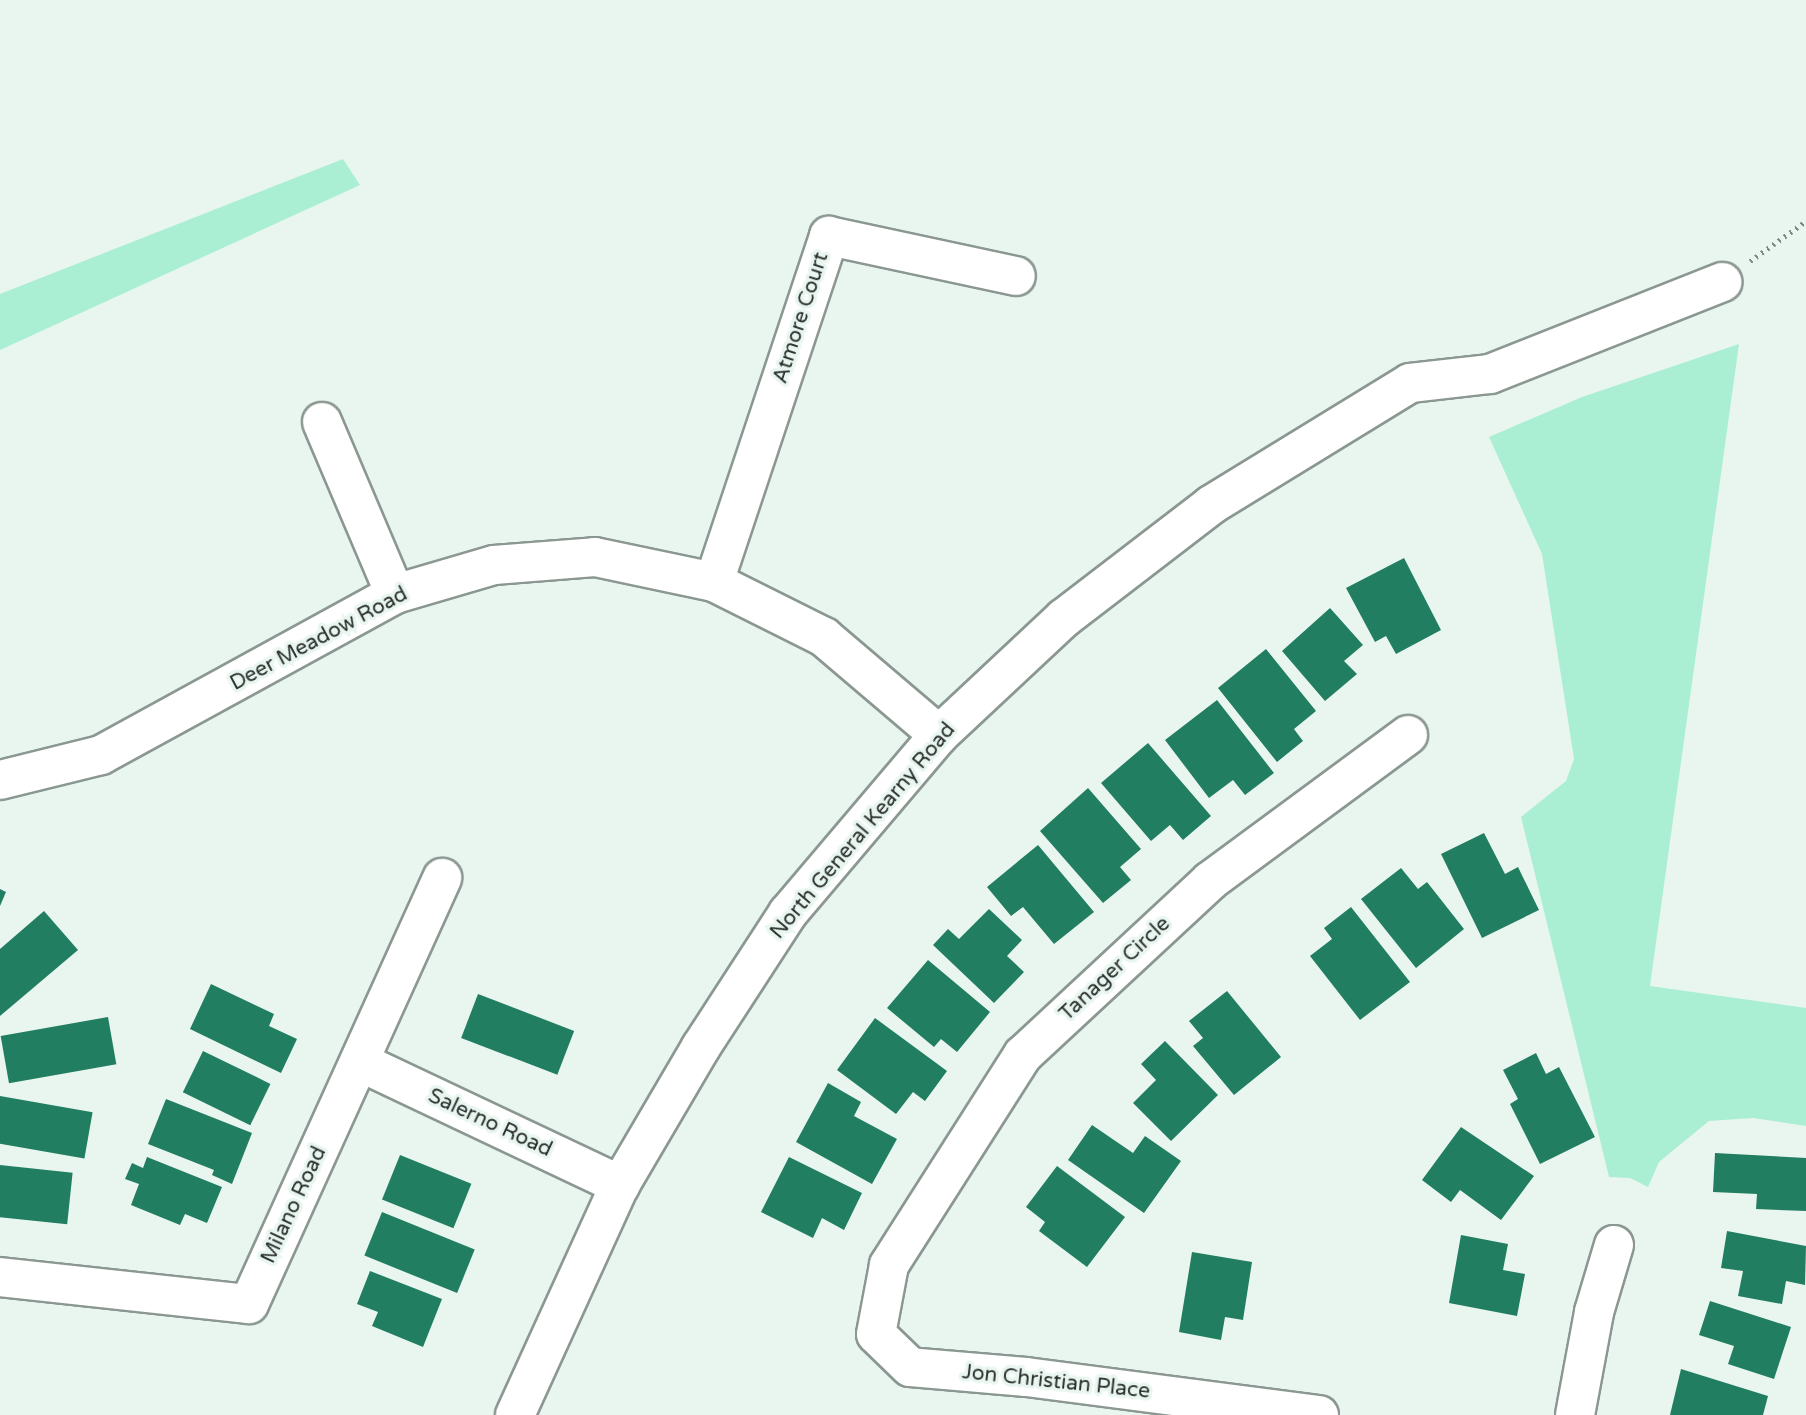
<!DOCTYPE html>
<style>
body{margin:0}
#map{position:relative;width:1806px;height:1415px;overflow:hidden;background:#e9f6f0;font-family:"Varela Round",sans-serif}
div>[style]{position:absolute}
.green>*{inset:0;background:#aaefd4}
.building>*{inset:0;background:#217e61;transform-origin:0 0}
.path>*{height:4.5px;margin-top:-2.25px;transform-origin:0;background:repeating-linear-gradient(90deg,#818986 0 2px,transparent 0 7px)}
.roads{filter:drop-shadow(2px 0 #8b9791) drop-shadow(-2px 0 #8b9791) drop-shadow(0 2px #8b9791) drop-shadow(0 -2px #8b9791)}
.minor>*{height:38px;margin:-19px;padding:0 19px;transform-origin:19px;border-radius:19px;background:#fff}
span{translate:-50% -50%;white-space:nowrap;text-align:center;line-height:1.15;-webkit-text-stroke:7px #e9f6f0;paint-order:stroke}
.street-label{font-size:21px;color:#282d2b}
</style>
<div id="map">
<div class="green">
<i style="clip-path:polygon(343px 159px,360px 185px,0 350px,0 294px)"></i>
<i style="clip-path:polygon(1739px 344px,1650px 986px,1806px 1008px,1806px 1126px,1753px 1118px,1709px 1121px,1659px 1162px,1648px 1187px,1630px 1178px,1609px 1177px,1521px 817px,1566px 781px,1574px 759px,1542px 554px,1489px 437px,1582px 397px)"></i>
</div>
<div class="building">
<i style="clip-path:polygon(1404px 558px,1441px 630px,1396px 654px,1386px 636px,1375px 642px,1346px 588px)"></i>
<i style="clip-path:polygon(1330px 608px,1363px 645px,1344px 661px,1357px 674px,1325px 701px,1282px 651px)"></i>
<i style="clip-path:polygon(1266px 649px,1316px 711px,1294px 729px,1303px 741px,1277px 762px,1218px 688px)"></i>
<i style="clip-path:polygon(1217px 700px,1274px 773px,1245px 795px,1233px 780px,1209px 798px,1165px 740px)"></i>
<i style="clip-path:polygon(1148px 743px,1211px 816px,1183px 840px,1170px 825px,1151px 841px,1101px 783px)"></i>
<i style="clip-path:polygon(1088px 788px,1141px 849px,1120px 867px,1131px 880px,1103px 903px,1040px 831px)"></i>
<i style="clip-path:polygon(1484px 833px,1505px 874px,1518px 867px,1539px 910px,1482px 938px,1441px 854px)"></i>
<i style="clip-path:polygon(1038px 845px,1094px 912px,1054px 944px,1023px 907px,1011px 916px,987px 887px)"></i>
<i style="clip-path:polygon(1401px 868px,1418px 889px,1427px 882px,1464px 929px,1416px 968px,1361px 899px)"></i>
<i style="clip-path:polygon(0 889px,6px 892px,0 906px)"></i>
<i style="clip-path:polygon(1351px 907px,1410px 982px,1360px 1020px,1310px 956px,1332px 939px,1324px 928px)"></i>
<i style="clip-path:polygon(989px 909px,1022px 940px,1007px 956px,1024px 972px,994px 1003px,933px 945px,948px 929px,959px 939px)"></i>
<i style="clip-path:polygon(44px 911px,78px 950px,0 1016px,0 949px)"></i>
<i style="clip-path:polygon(928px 960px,990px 1012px,957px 1052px,941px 1039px,934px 1047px,887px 1008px)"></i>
<i style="clip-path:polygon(211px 984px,274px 1014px,269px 1026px,297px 1039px,281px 1073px,190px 1029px)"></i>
<i style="clip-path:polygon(1227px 991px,1281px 1057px,1234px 1095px,1193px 1046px,1203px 1038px,1189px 1021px)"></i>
<i style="left:478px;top:994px;width:103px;height:47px;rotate:21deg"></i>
<i style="left:108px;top:1017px;width:48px;height:109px;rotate:80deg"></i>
<i style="clip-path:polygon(875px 1018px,947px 1071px,925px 1101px,913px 1092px,896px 1114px,837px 1070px)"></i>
<i style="clip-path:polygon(1165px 1041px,1218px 1095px,1171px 1141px,1133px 1103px,1156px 1080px,1141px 1064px)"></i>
<i style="left:203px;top:1051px;width:75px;height:46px;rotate:26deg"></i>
<i style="clip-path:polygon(1536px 1053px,1546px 1074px,1559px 1067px,1595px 1137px,1540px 1164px,1510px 1104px,1518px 1099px,1503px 1070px)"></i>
<i style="clip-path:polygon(828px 1083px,861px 1102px,854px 1116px,897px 1139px,872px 1184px,796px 1142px)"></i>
<i style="left:0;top:1096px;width:94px;height:47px;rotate:10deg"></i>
<i style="clip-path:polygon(166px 1099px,252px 1133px,232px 1184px,212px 1175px,214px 1170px,148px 1144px)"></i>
<i style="clip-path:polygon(1092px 1125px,1133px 1153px,1145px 1136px,1181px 1161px,1144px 1213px,1068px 1160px)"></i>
<i style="clip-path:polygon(1461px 1127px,1534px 1176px,1501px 1220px,1460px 1190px,1451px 1202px,1422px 1180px)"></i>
<i style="clip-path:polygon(1715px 1153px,1806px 1158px,1806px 1211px,1756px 1209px,1757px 1194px,1713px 1192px)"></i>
<i style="left:400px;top:1155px;width:77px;height:48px;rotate:22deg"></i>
<i style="clip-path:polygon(147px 1157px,222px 1187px,207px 1223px,185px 1214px,180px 1225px,131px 1205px,139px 1184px,125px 1179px,132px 1163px,143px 1168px)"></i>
<i style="clip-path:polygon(789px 1157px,862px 1193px,844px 1230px,822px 1218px,813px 1238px,761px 1212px)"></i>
<i style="left:0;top:1165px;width:73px;height:52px;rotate:6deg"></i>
<i style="clip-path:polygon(1057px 1166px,1125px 1217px,1087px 1267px,1039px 1231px,1045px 1222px,1026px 1207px)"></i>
<i style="left:382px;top:1212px;width:100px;height:47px;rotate:22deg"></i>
<i style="clip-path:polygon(1727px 1231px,1806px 1246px,1805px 1285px,1786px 1281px,1782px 1304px,1738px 1296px,1743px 1271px,1721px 1268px)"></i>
<i style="clip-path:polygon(1461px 1235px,1508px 1244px,1503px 1270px,1525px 1274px,1517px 1316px,1449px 1303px)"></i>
<i style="clip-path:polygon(1192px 1252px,1252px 1262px,1243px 1320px,1225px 1317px,1221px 1340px,1179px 1332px)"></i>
<i style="clip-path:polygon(370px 1271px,442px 1299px,423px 1347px,372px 1326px,378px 1312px,357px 1304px)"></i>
<i style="clip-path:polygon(1710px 1301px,1791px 1327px,1774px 1379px,1728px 1364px,1734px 1346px,1699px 1335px)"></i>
<i style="clip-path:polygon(1681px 1369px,1768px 1396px,1763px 1415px,1670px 1415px)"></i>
</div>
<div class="path">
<i style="left:1750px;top:261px;width:69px;rotate:-35.5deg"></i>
</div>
<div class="roads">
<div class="minor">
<i style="left:322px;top:422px;width:187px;rotate:67deg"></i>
<i style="left:714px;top:582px;width:365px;rotate:-71.6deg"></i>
<i style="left:829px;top:236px;width:191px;rotate:12.1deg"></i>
<i style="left:0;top:780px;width:104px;rotate:-13.9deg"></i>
<i style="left:101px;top:755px;width:335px;rotate:-28.7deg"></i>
<i style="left:395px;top:594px;width:103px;rotate:-16.3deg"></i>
<i style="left:494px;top:565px;width:101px;rotate:-4.5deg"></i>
<i style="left:595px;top:557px;width:122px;rotate:11.9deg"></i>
<i style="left:714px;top:582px;width:123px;rotate:26.6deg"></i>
<i style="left:824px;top:637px;width:151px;rotate:40.4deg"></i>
<i style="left:360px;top:1062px;width:288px;rotate:25.3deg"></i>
<i style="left:0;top:1277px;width:250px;rotate:6.2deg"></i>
<i style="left:249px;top:1304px;width:468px;rotate:-65.6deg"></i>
<i style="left:515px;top:1415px;width:253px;rotate:-65.5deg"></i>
<i style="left:620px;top:1185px;width:160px;rotate:-59.6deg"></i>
<i style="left:701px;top:1047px;width:160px;rotate:-57deg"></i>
<i style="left:788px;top:913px;width:233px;rotate:-49.7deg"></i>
<i style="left:939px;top:735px;width:171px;rotate:-43.1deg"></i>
<i style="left:1064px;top:618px;width:185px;rotate:-37.5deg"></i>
<i style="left:1211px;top:505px;width:233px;rotate:-31.5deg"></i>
<i style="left:1410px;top:383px;width:81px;rotate:-6.4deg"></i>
<i style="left:1490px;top:374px;width:250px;rotate:-21.6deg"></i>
<i style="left:1319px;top:1415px;width:295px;rotate:-172.6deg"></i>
<i style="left:1026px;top:1377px;width:116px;rotate:-175.1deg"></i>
<i style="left:910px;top:1367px;width:47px;rotate:-135.9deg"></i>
<i style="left:876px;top:1334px;width:70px;rotate:-79.3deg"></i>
<i style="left:889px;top:1265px;width:249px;rotate:-57.5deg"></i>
<i style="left:1023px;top:1055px;width:255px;rotate:-42.9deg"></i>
<i style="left:1210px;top:881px;width:246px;rotate:-36.4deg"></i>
<i style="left:1575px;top:1415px;width:105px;rotate:-79.5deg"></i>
<i style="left:1594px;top:1312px;width:70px;rotate:-73.4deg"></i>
</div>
</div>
<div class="street-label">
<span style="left:801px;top:318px;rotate:-72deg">Atmore Court</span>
<span style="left:319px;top:639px;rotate:-28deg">Deer Meadow Road</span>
<span style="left:863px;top:831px;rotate:-50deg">North General Kearny Road</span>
<span style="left:1115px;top:969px;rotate:-43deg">Tanager Circle</span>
<span style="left:490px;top:1123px;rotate:25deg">Salerno Road</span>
<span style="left:294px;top:1205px;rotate:-65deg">Milano Road</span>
<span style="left:1056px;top:1382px;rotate:6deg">Jon Christian Place</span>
</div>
</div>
